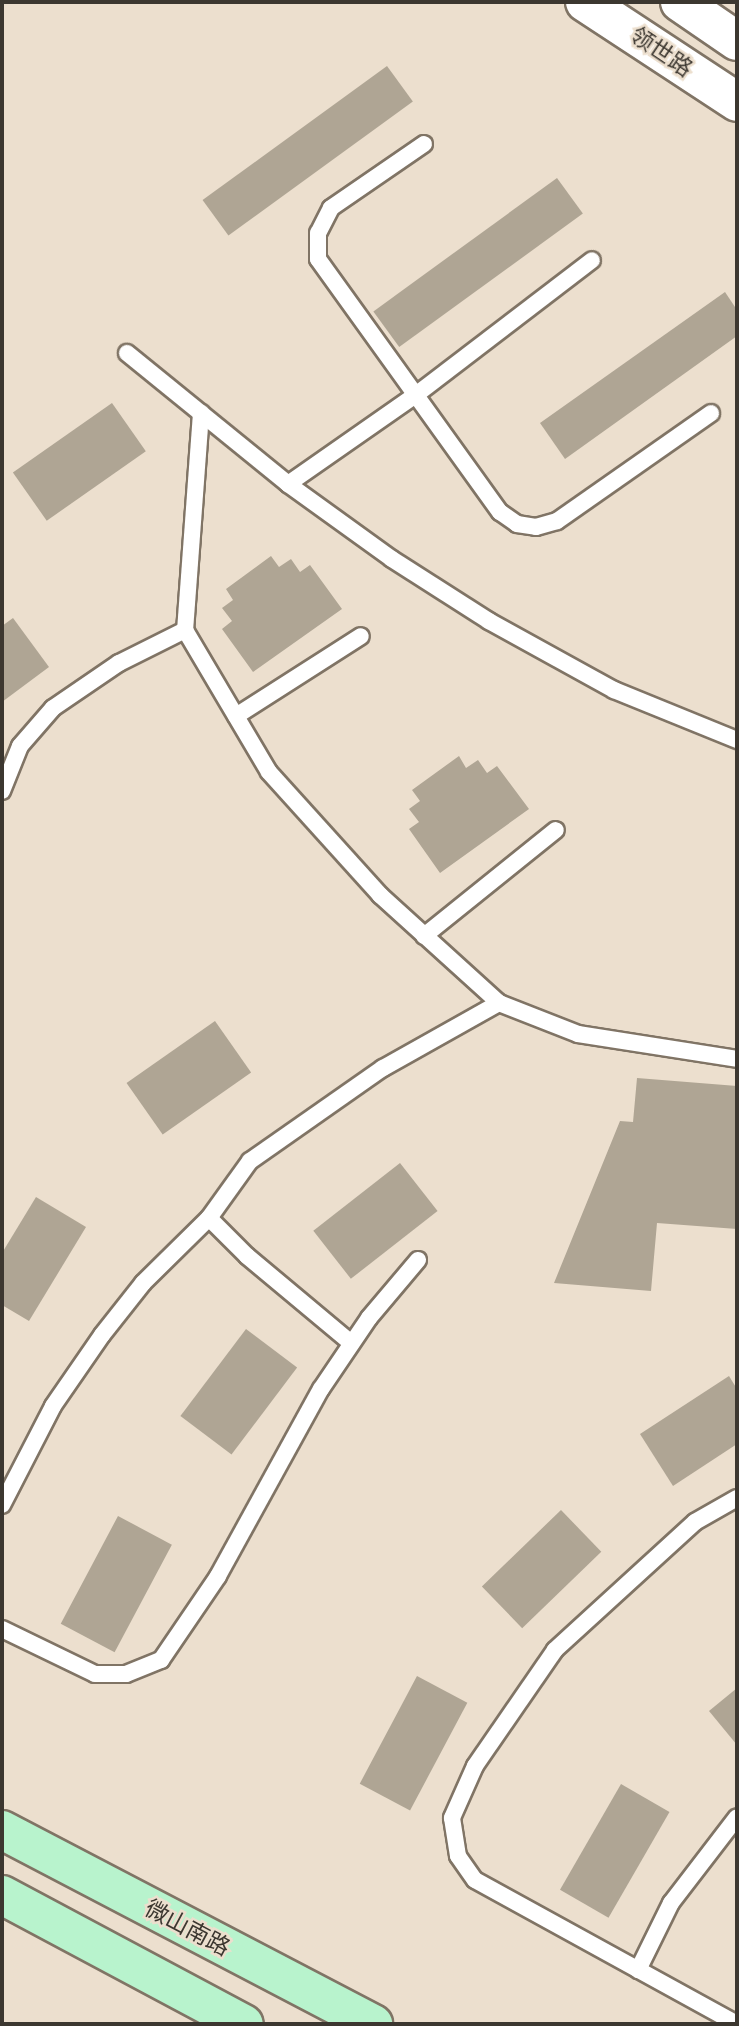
<!DOCTYPE html>
<meta charset="utf-8">
<style>
body{margin:0}
#map{position:relative;width:739px;height:2026px;overflow:hidden;background:#ecdfce;font-family:Barlow,"Noto Sans SC",sans-serif}
div>[style]{position:absolute}
.building>*{inset:0;background:#afa594;transform-origin:0 0}
.roads{filter:drop-shadow(2px 0 #807465) drop-shadow(-2px 0 #807465) drop-shadow(0 2px #807465) drop-shadow(0 -2px #807465)}
.service>*{height:16px;margin:-8px;padding:0 8px;transform-origin:8px;border-radius:8px;background:#fff}
.tertiary>*{height:38px;margin:-19px;padding:0 19px;transform-origin:19px;border-radius:19px;background:#fff}
.primary>*{height:38px;margin:-19px;padding:0 19px;transform-origin:19px;border-radius:19px;background:#b8f3cd}
span{translate:-50% -50%;white-space:nowrap;text-align:center;line-height:1.15;-webkit-text-stroke:5px #ecdfce;paint-order:stroke}
.street-label{font-size:23px;color:#3c3730}
.frame{position:absolute;inset:0;border:4px solid #3c3730;pointer-events:none}
</style>
<div id="map">
<div class="building">
<i style="left:387px;top:66px;width:44px;height:228px;rotate:54deg"></i>
<i style="left:557px;top:178px;width:44px;height:227px;rotate:54deg"></i>
<i style="clip-path:polygon(725px 292px,737px 310px,737px 336px,565px 459px,540px 423px)"></i>
<i style="left:112px;top:403px;width:59px;height:121px;rotate:55deg"></i>
<i style="clip-path:polygon(271px 556px,279px 567px,291px 559px,300px 572px,310px 565px,342px 609px,253px 672px,222px 629px,232px 621px,222px 608px,233px 600px,226px 589px)"></i>
<i style="clip-path:polygon(13px 618px,49px 667px,2px 702px,2px 626px)"></i>
<i style="clip-path:polygon(459px 756px,466px 768px,478px 760px,487px 773px,497px 766px,529px 809px,440px 873px,409px 829px,419px 822px,409px 809px,420px 801px,412px 790px)"></i>
<i style="left:215px;top:1021px;width:63px;height:108px;rotate:55deg"></i>
<i style="clip-path:polygon(637px 1078px,737px 1086px,737px 1229px,657px 1223px,651px 1291px,554px 1283px,620px 1121px,633px 1122px)"></i>
<i style="left:400px;top:1163px;width:61px;height:110px;rotate:52deg"></i>
<i style="clip-path:polygon(36px 1197px,86px 1227px,29px 1321px,2px 1305px,2px 1253px)"></i>
<i style="left:246px;top:1329px;width:64px;height:109px;rotate:37deg"></i>
<i style="clip-path:polygon(729px 1376px,737px 1389px,737px 1444px,673px 1486px,640px 1434px)"></i>
<i style="left:561px;top:1510px;width:58px;height:110px;rotate:46deg"></i>
<i style="left:118px;top:1516px;width:61px;height:122px;rotate:28deg"></i>
<i style="left:417px;top:1676px;width:57px;height:122px;rotate:28deg"></i>
<i style="clip-path:polygon(737px 1688px,737px 1745px,709px 1711px)"></i>
<i style="left:621px;top:1784px;width:56px;height:122px;rotate:30deg"></i>
</div>
<div class="roads">
<div class="service">
<i style="left:424px;top:144px;width:113px;rotate:145.5deg"></i>
<i style="left:331px;top:208px;width:28px;rotate:117deg"></i>
<i style="left:318px;top:233px;width:26px;rotate:90deg"></i>
<i style="left:318px;top:259px;width:312px;rotate:54.3deg"></i>
<i style="left:500px;top:512px;width:21px;rotate:35deg"></i>
<i style="left:517px;top:524px;width:19px;rotate:9deg"></i>
<i style="left:536px;top:527px;width:22px;rotate:-16deg"></i>
<i style="left:557px;top:521px;width:188px;rotate:-35deg"></i>
<i style="left:127px;top:353px;width:208px;rotate:39.1deg"></i>
<i style="left:288px;top:484px;width:128px;rotate:35.8deg"></i>
<i style="left:392px;top:559px;width:115px;rotate:32.6deg"></i>
<i style="left:489px;top:621px;width:143px;rotate:28.9deg"></i>
<i style="left:614px;top:690px;width:133px;rotate:22.1deg"></i>
<i style="left:201px;top:413px;width:218px;rotate:94.2deg"></i>
<i style="left:185px;top:630px;width:165px;rotate:59.4deg"></i>
<i style="left:269px;top:772px;width:166px;rotate:47.9deg"></i>
<i style="left:380px;top:895px;width:161px;rotate:42.2deg"></i>
<i style="left:499px;top:1003px;width:85px;rotate:21.4deg"></i>
<i style="left:578px;top:1034px;width:161px;rotate:8.9deg"></i>
<i style="left:288px;top:484px;width:157px;rotate:-34.9deg"></i>
<i style="left:417px;top:394px;width:220px;rotate:-37.4deg"></i>
<i style="left:236px;top:716px;width:148px;rotate:-32.6deg"></i>
<i style="left:2px;top:791px;width:48px;rotate:-68.2deg"></i>
<i style="left:20px;top:746px;width:50px;rotate:-49deg"></i>
<i style="left:53px;top:708px;width:80px;rotate:-34.3deg"></i>
<i style="left:119px;top:663px;width:74px;rotate:-26.6deg"></i>
<i style="left:424px;top:936px;width:169px;rotate:-38.8deg"></i>
<i style="left:209px;top:1218px;width:54px;rotate:45deg"></i>
<i style="left:247px;top:1256px;width:136px;rotate:39.9deg"></i>
<i style="left:737px;top:1498px;width:48px;rotate:150.3deg"></i>
<i style="left:695px;top:1522px;width:190px;rotate:137.6deg"></i>
<i style="left:555px;top:1650px;width:141px;rotate:124.6deg"></i>
<i style="left:475px;top:1766px;width:57px;rotate:113.9deg"></i>
<i style="left:452px;top:1818px;width:38px;rotate:81deg"></i>
<i style="left:458px;top:1856px;width:29px;rotate:55deg"></i>
<i style="left:475px;top:1880px;width:299px;rotate:28.8deg"></i>
<i style="left:2px;top:1505px;width:111px;rotate:-62.7deg"></i>
<i style="left:53px;top:1406px;width:86px;rotate:-55.4deg"></i>
<i style="left:102px;top:1335px;width:66px;rotate:-51.7deg"></i>
<i style="left:143px;top:1283px;width:93px;rotate:-44.6deg"></i>
<i style="left:209px;top:1218px;width:70px;rotate:-54.3deg"></i>
<i style="left:250px;top:1161px;width:162px;rotate:-35deg"></i>
<i style="left:383px;top:1068px;width:133px;rotate:-29.3deg"></i>
<i style="left:2px;top:1629px;width:103px;rotate:25.8deg"></i>
<i style="left:95px;top:1674px;width:31px"></i>
<i style="left:126px;top:1674px;width:38px;rotate:-22deg"></i>
<i style="left:161px;top:1660px;width:102px;rotate:-55.8deg"></i>
<i style="left:218px;top:1576px;width:213px;rotate:-61.2deg"></i>
<i style="left:321px;top:1389px;width:86px;rotate:-55.9deg"></i>
<i style="left:369px;top:1318px;width:76px;rotate:-49.8deg"></i>
<i style="left:638px;top:1970px;width:75px;rotate:-63.8deg"></i>
<i style="left:671px;top:1903px;width:108px;rotate:-52.5deg"></i>
</div>
<div class="tertiary">
<i style="left:585px;top:2px;width:182px;rotate:33.3deg"></i>
<i style="left:680px;top:2px;width:69px;rotate:34.4deg"></i>
</div>
<div class="primary">
<i style="left:2px;top:1830px;width:419px;rotate:27.6deg"></i>
<i style="left:2px;top:1895px;width:274px;rotate:28.1deg"></i>
</div>
</div>
<div class="street-label">
<span style="left:662px;top:51px;rotate:34deg">领世路</span>
<span style="left:188px;top:1927px;rotate:28deg">微山南路</span>
</div>
<div class="frame"></div>
</div>
